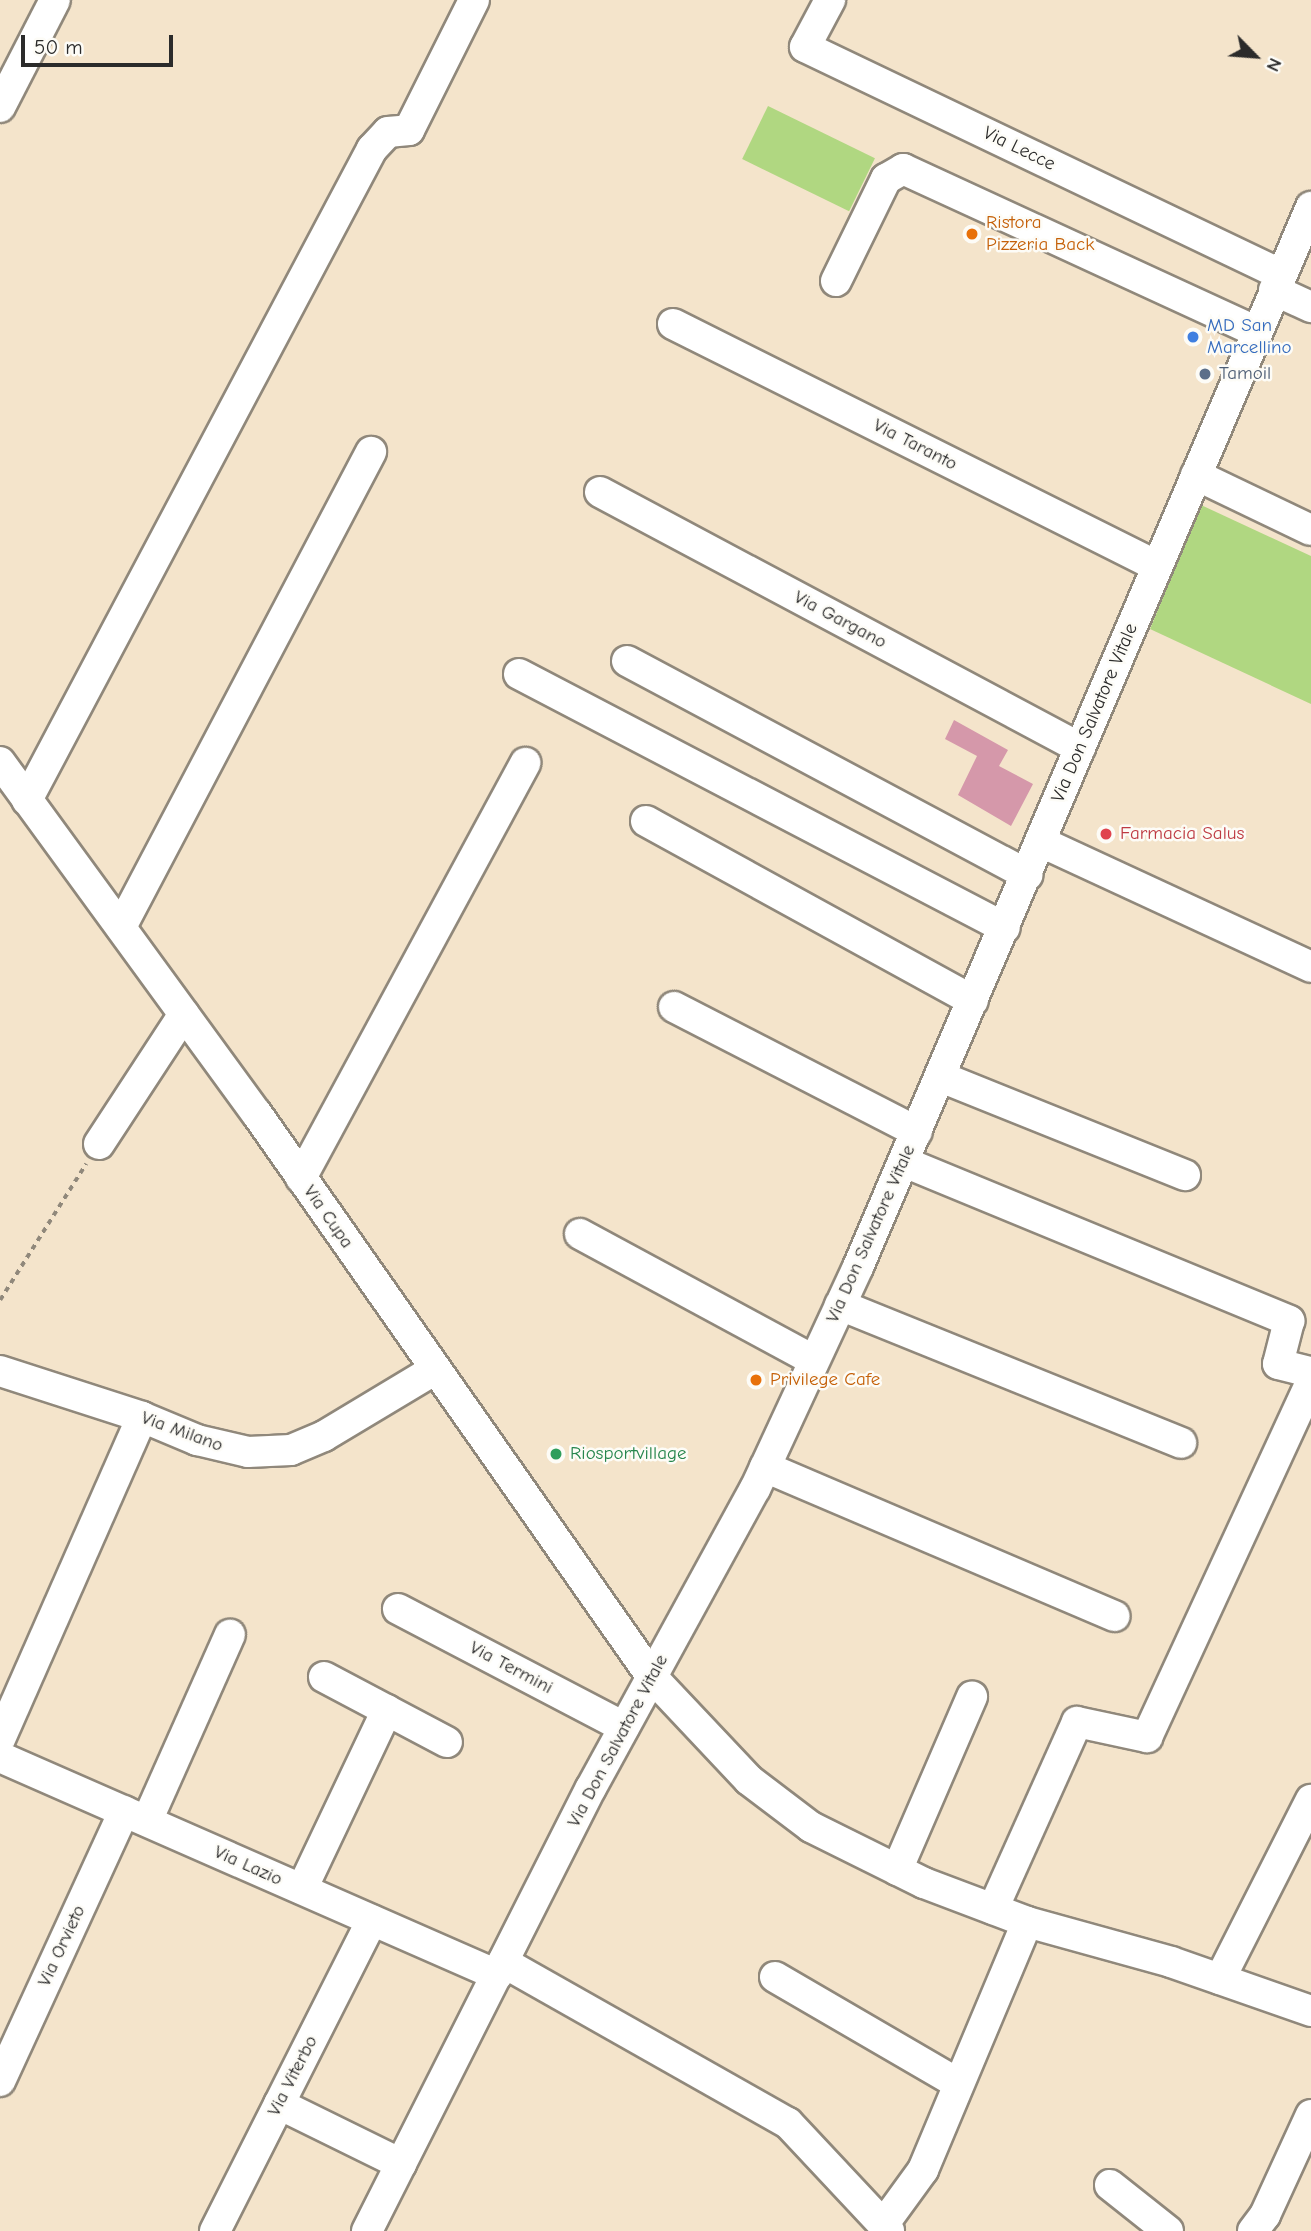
<!DOCTYPE html>
<style>
body{margin:0}
#map{position:relative;width:1311px;height:2231px;overflow:hidden;background:#f4e4cb;font-family:"Comic Neue",sans-serif}
div>[style]{position:absolute}
.green>*{inset:0;background:#b0d781;transform-origin:0 0}
.building>*{inset:0;background:#d598aa}
.path>*{height:3.5px;margin-top:-1.75px;transform-origin:0;background:repeating-linear-gradient(90deg,#90887b 0 5px,transparent 0 10px)}
.roads{filter:drop-shadow(2px 0 #90887b) drop-shadow(-2px 0 #90887b) drop-shadow(0 2px #90887b) drop-shadow(0 -2px #90887b)}
.minor>*{height:30px;margin:-15px;padding:0 15px;transform-origin:15px;border-radius:15px;background:#fff}
.dots>*{width:19px;height:19px;translate:-50% -50%;box-sizing:border-box;border:4px solid #fdfcf7;border-radius:50%}
span{translate:-50% -50%;white-space:nowrap;text-align:center;line-height:1.15;-webkit-text-stroke:5px #fdfcf7;paint-order:stroke}
.street-label{font-size:19px;color:#2b2b2b}
.food-label{font-size:19px;color:#c56008}
.left{translate:0 -50%;text-align:left}
.shop-label{font-size:19px;color:#366cbe}
.service-label{font-size:19px;color:#4e5e75}
.health-label{font-size:19px;color:#be3a42}
.leisure-label{font-size:19px;color:#27864d}
.north{position:absolute;left:1220px;top:21px;width:70px;height:70px;-webkit-text-stroke:5px #fdfcf7;paint-order:stroke;rotate:115deg;font-size:19px;font-weight:700;line-height:28px;text-align:center;color:#2b2b2b}
.north::after{content:'';display:block;margin:auto;width:24px;height:32px;background:#2b2b2b;clip-path:polygon(50% 0,100% 100%,50% 72%,0 100%)}
.scale{position:absolute;left:21px;top:35px;width:152px;height:32px;box-sizing:border-box;border:4px solid #2b2b2b;border-top:0;padding-left:9px;font-size:21px;line-height:24px;white-space:nowrap;color:#2b2b2b;-webkit-text-stroke:5px #fdfcf7;paint-order:stroke}
</style>
<div id="map">
<div class="green">
<i style="left:768px;top:106px;width:119px;height:59px;rotate:26deg"></i>
<i style="clip-path:polygon(1201px 505px,1311px 556px,1311px 704px,1150px 629px)"></i>
</div>
<div class="building">
<i style="clip-path:polygon(954px 720px,1008px 750px,999px 766px,1033px 784px,1011px 826px,958px 795px,977px 756px,945px 739px)"></i>
</div>
<div class="path">
<i style="left:0;top:1300px;width:161px;rotate:-57.7deg"></i>
</div>
<div class="roads">
<div class="minor">
<i style="left:830px;top:0;width:53px;rotate:118deg"></i>
<i style="left:805px;top:47px;width:526px;rotate:25.54deg"></i>
<i style="left:0;top:107px;width:120px;rotate:-62.8deg"></i>
<i style="left:836px;top:281px;width:114px;rotate:-63.9deg"></i>
<i style="left:886px;top:179px;width:20px;rotate:-30deg"></i>
<i style="left:903px;top:169px;width:388px;rotate:24.7deg"></i>
<i style="left:1274px;top:290px;width:41px;rotate:24.7deg"></i>
<i style="left:673px;top:324px;width:541px;rotate:26.57deg"></i>
<i style="left:1196px;top:475px;width:127px;rotate:25.6deg"></i>
<i style="left:600px;top:492px;width:544px;rotate:28.07deg"></i>
<i style="left:627px;top:661px;width:454px;rotate:28.1deg"></i>
<i style="left:519px;top:674px;width:548px;rotate:27.59deg"></i>
<i style="left:0;top:762px;width:436px;rotate:53.9deg"></i>
<i style="left:257px;top:1114px;width:688px;rotate:54.95deg"></i>
<i style="left:652px;top:1677px;width:141px;rotate:46.7deg"></i>
<i style="left:749px;top:1780px;width:78px;rotate:37.2deg"></i>
<i style="left:811px;top:1827px;width:126px;rotate:26.4deg"></i>
<i style="left:924px;top:1883px;width:110px;rotate:20.7deg"></i>
<i style="left:1027px;top:1922px;width:149px;rotate:15.5deg"></i>
<i style="left:1171px;top:1962px;width:148px;rotate:19.3deg"></i>
<i style="left:27px;top:800px;width:737px;rotate:-62.08deg"></i>
<i style="left:372px;top:149px;width:23px;rotate:-47deg"></i>
<i style="left:388px;top:132px;width:21px;rotate:-5deg"></i>
<i style="left:409px;top:130px;width:145px;rotate:-63.4deg"></i>
<i style="left:646px;top:821px;width:373px;rotate:28.8deg"></i>
<i style="left:1041px;top:842px;width:298px;rotate:24.8deg"></i>
<i style="left:121px;top:927px;width:537px;rotate:-62.24deg"></i>
<i style="left:674px;top:1007px;width:273px;rotate:27.2deg"></i>
<i style="left:941px;top:1077px;width:263px;rotate:21.9deg"></i>
<i style="left:99px;top:1144px;width:155px;rotate:-56.8deg"></i>
<i style="left:904px;top:1162px;width:417px;rotate:22.4deg"></i>
<i style="left:1289px;top:1321px;width:44px;rotate:104.3deg"></i>
<i style="left:1278px;top:1364px;width:34px;rotate:14deg"></i>
<i style="left:301px;top:1178px;width:472px;rotate:-61.6deg"></i>
<i style="left:580px;top:1234px;width:265px;rotate:28.4deg"></i>
<i style="left:840px;top:1305px;width:368px;rotate:22deg"></i>
<i style="left:0;top:1371px;width:149px;rotate:17.9deg"></i>
<i style="left:142px;top:1417px;width:60px;rotate:22.7deg"></i>
<i style="left:197px;top:1440px;width:52px;rotate:13.2deg"></i>
<i style="left:248px;top:1452px;width:43px;rotate:-2.7deg"></i>
<i style="left:291px;top:1450px;width:36px;rotate:-23deg"></i>
<i style="left:324px;top:1436px;width:128px;rotate:-31deg"></i>
<i style="left:765px;top:1467px;width:380px;rotate:23.1deg"></i>
<i style="left:398px;top:1609px;width:255px;rotate:27.6deg"></i>
<i style="left:324px;top:1677px;width:139px;rotate:27.9deg"></i>
<i style="left:0;top:1739px;width:352px;rotate:-66.2deg"></i>
<i style="left:0;top:1757px;width:543px;rotate:23.68deg"></i>
<i style="left:147px;top:1821px;width:204px;rotate:-66deg"></i>
<i style="left:897px;top:1870px;width:189px;rotate:-66.6deg"></i>
<i style="left:302px;top:1889px;width:198px;rotate:-64.6deg"></i>
<i style="left:993px;top:1909px;width:205px;rotate:-65.8deg"></i>
<i style="left:1077px;top:1722px;width:72px;rotate:12.1deg"></i>
<i style="left:1147px;top:1737px;width:391px;rotate:-65.2deg"></i>
<i style="left:503px;top:1962px;width:327px;rotate:29.5deg"></i>
<i style="left:788px;top:2123px;width:148px;rotate:46.9deg"></i>
<i style="left:775px;top:1977px;width:211px;rotate:30.2deg"></i>
<i style="left:1220px;top:1979px;width:201px;rotate:-63.1deg"></i>
<i style="left:0;top:2081px;width:297px;rotate:-65.3deg"></i>
<i style="left:279px;top:2104px;width:136px;rotate:26.2deg"></i>
<i style="left:1110px;top:2185px;width:74px;rotate:38.4deg"></i>
<i style="left:883px;top:2225px;width:68px;rotate:-54deg"></i>
<i style="left:923px;top:2170px;width:269px;rotate:-67.2deg"></i>
<i style="left:215px;top:2231px;width:348px;rotate:-63.2deg"></i>
<i style="left:367px;top:2231px;width:496px;rotate:-63.2deg"></i>
<i style="left:591px;top:1788px;width:341px;rotate:-61.3deg"></i>
<i style="left:755px;top:1489px;width:245px;rotate:-65.1deg"></i>
<i style="left:858px;top:1267px;width:1153px;rotate:-66.86deg"></i>
<i style="left:1253px;top:2231px;width:20px;rotate:-53deg"></i>
<i style="left:1265px;top:2215px;width:110px;rotate:-65.3deg"></i>
</div>
</div>
<div class="dots">
<i style="left:972px;top:234px;background:#e8710a"></i>
<i style="left:1193px;top:337px;background:#3f7fe0"></i>
<i style="left:1205px;top:374px;background:#5c6f8a"></i>
<i style="left:1106px;top:834px;background:#e0444e"></i>
<i style="left:756px;top:1380px;background:#e8710a"></i>
<i style="left:556px;top:1454px;background:#2e9e5b"></i>
</div>
<div class="street-label">
<span style="left:1019px;top:149px;rotate:26deg">Via Lecce</span>
<span style="left:915px;top:445px;rotate:27deg">Via Taranto</span>
<span style="left:840px;top:620px;rotate:28deg">Via Gargano</span>
<span style="left:1095px;top:713px;rotate:-67deg">Via Don Salvatore Vitale</span>
<span style="left:328px;top:1217px;rotate:55deg">Via Cupa</span>
<span style="left:871px;top:1234px;rotate:-66deg">Via Don Salvatore Vitale</span>
<span style="left:182px;top:1432px;rotate:20deg">Via Milano</span>
<span style="left:511px;top:1668px;rotate:28deg">Via Termini</span>
<span style="left:618px;top:1741px;rotate:-62deg">Via Don Salvatore Vitale</span>
<span style="left:248px;top:1866px;rotate:24deg">Via Lazio</span>
<span style="left:62px;top:1946px;rotate:-65deg">Via Orvieto</span>
<span style="left:293px;top:2076px;rotate:-63deg">Via Viterbo</span>
</div>
<div class="food-label">
<span class="left" style="left:986px;top:234px">Ristora<br>Pizzeria Back</span>
<span class="left" style="left:770px;top:1380px">Privilege Cafe</span>
</div>
<div class="shop-label">
<span class="left" style="left:1207px;top:337px">MD San<br>Marcellino</span>
</div>
<div class="service-label">
<span class="left" style="left:1219px;top:374px">Tamoil</span>
</div>
<div class="health-label">
<span class="left" style="left:1120px;top:834px">Farmacia Salus</span>
</div>
<div class="leisure-label">
<span class="left" style="left:570px;top:1454px">Riosportvillage</span>
</div>
<div class="north">N</div>
<div class="scale">50 m</div>
</div>
